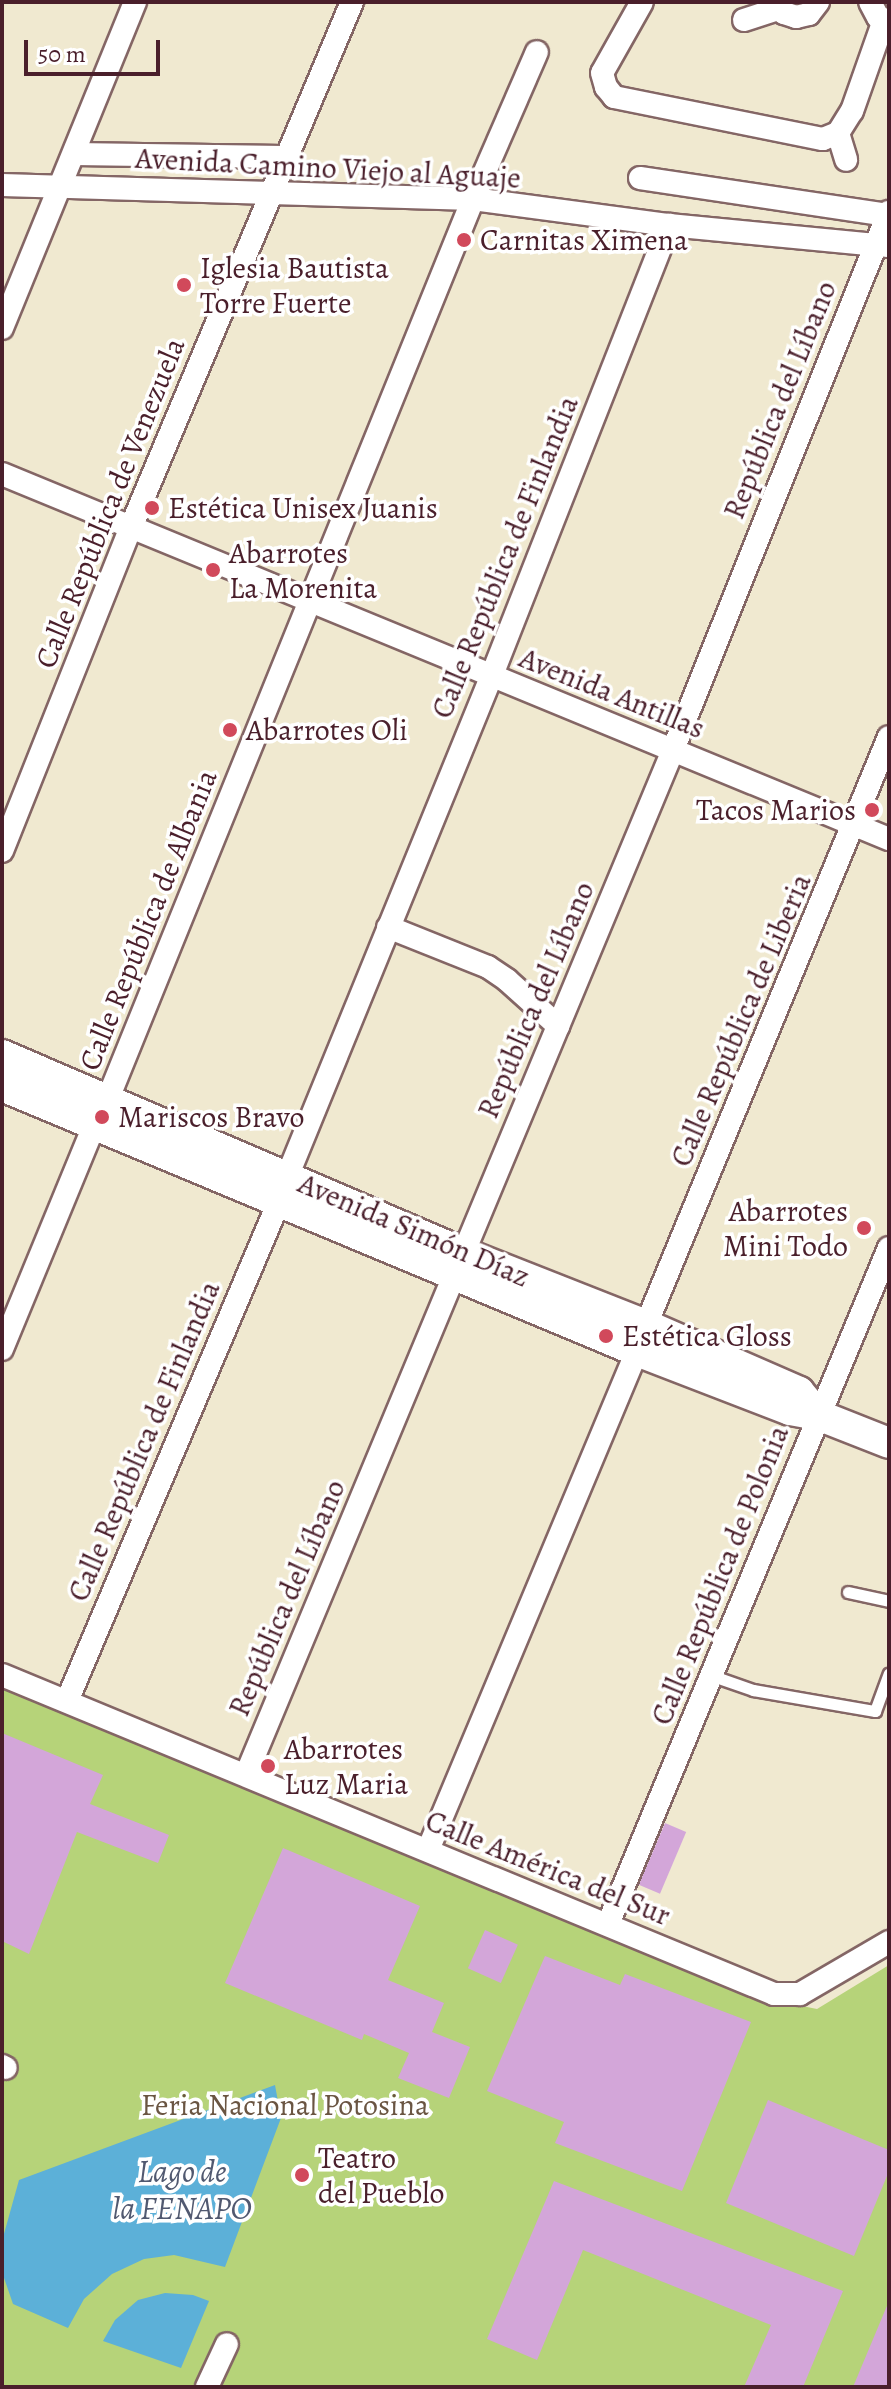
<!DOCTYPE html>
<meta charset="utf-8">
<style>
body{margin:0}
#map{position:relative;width:891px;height:2389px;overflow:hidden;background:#f0e9d0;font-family:Alegreya,serif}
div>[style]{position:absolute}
.green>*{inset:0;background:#b6d379}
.water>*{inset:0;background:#5cb0d8}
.building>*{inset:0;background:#d3a6d9;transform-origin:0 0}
.roads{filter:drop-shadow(2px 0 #846665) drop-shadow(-2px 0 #846665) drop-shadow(0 2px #846665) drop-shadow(0 -2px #846665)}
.lane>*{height:11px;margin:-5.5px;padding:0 5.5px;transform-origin:5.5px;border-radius:5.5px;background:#fff}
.street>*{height:22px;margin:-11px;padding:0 11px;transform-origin:11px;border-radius:11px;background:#fff}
.secondary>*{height:30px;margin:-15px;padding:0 15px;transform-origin:15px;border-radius:15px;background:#fff}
.dots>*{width:22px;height:22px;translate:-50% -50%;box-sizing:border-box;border:4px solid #fff;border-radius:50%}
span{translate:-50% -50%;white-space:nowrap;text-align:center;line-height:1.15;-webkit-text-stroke:7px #fff;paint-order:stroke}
.street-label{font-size:30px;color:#4a1f2b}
.poi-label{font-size:30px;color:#4a1f2b}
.left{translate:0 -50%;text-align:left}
.right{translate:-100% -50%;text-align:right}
.park-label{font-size:30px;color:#6a5542}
.water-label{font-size:32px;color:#515970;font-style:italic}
.frame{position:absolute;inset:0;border:4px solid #4a1f2b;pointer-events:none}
.scale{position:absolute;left:24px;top:40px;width:136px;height:36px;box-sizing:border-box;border:4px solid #4a1f2b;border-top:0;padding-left:10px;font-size:24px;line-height:28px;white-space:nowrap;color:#4a1f2b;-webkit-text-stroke:6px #fff;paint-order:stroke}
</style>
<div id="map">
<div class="green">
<i style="clip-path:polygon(2px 1683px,772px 2000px,817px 2009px,889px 1965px,889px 2387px,2px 2387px)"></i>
</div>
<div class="water">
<i style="clip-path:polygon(275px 2085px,281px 2118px,225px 2267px,174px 2255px,144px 2259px,112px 2274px,84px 2299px,68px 2328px,13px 2304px,2px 2272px,2px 2241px,19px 2180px)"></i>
<i style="clip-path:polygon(165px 2293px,193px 2295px,209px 2301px,181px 2368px,103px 2341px,115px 2320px,138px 2300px)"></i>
</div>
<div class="building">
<i style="clip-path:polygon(2px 1733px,103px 1775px,90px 1804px,169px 1835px,158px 1863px,77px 1832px,29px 1954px,2px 1941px)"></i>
<i style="left:665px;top:1823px;width:23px;height:67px;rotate:23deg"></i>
<i style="clip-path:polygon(283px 1848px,420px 1906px,388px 1980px,444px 2003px,432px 2032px,470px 2047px,449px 2098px,398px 2078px,409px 2053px,364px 2034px,362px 2040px,225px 1983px)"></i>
<i style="left:485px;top:1930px;width:36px;height:42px;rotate:24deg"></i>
<i style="clip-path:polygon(545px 1956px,620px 1985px,625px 1974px,751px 2022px,682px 2191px,555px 2143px,564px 2122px,487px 2091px)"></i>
<i style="clip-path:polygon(768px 2100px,889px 2150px,889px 2171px,854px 2256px,726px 2203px)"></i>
<i style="clip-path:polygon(554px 2181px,843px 2291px,803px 2387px,744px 2387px,771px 2325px,583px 2250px,537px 2360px,487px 2339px)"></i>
<i style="clip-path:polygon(889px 2301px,889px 2387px,853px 2387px)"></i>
</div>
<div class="roads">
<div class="lane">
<i style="left:848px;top:1592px;width:42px;rotate:12.4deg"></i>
<i style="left:710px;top:1675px;width:46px;rotate:19.2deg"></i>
<i style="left:753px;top:1690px;width:124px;rotate:9.8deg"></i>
<i style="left:875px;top:1711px;width:40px;rotate:-69.8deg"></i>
</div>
<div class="street">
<i style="left:642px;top:2px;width:81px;rotate:119.4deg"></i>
<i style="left:602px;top:73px;width:15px;rotate:74deg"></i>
<i style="left:606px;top:87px;width:13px;rotate:51deg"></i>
<i style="left:614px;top:97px;width:213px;rotate:11.4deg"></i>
<i style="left:823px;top:139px;width:16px;rotate:-22deg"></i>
<i style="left:838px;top:133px;width:26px;rotate:-58deg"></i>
<i style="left:852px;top:111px;width:96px;rotate:-70.6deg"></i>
<i style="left:777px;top:2px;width:13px;rotate:58deg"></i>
<i style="left:784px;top:13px;width:13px;rotate:18deg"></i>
<i style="left:796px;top:17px;width:13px;rotate:-13deg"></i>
<i style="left:809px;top:14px;width:15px;rotate:-53deg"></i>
<i style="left:870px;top:2px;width:17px;rotate:62deg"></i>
<i style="left:878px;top:17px;width:12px;rotate:20deg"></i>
<i style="left:744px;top:20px;width:38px;rotate:-18deg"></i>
<i style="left:838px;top:133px;width:28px;rotate:73deg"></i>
<i style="left:74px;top:154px;width:210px;rotate:0.8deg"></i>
<i style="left:640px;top:178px;width:252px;rotate:8.5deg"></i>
<i style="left:2px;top:185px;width:471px;rotate:1.7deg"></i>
<i style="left:473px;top:199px;width:198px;rotate:7.6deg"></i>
<i style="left:669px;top:225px;width:218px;rotate:5.5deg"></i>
<i style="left:2px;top:328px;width:352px;rotate:-67.8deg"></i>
<i style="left:2px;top:474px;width:959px;rotate:22.37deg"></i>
<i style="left:2px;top:851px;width:349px;rotate:-68.3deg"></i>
<i style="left:131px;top:527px;width:570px;rotate:-67.17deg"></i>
<i style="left:388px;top:927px;width:108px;rotate:21.8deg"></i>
<i style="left:488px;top:967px;width:23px;rotate:34deg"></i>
<i style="left:507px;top:980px;width:69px;rotate:42deg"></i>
<i style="left:107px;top:1101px;width:973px;rotate:-67.91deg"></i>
<i style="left:473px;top:199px;width:160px;rotate:-66.5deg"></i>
<i style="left:287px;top:1177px;width:542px;rotate:-67.79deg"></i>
<i style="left:492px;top:675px;width:484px;rotate:-68.5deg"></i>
<i style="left:646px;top:1325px;width:636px;rotate:-67.55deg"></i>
<i style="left:2px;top:1349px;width:241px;rotate:-67.6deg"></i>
<i style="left:2px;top:1675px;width:835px;rotate:22.45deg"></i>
<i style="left:774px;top:1994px;width:26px"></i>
<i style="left:800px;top:1994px;width:103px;rotate:-30.3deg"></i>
<i style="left:67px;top:1701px;width:540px;rotate:-67deg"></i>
<i style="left:246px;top:1775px;width:1110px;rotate:-67.38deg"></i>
<i style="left:673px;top:750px;width:580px;rotate:-68.13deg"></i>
<i style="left:428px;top:1850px;width:541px;rotate:-67.27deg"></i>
<i style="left:608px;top:1924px;width:732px;rotate:-67.43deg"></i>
<i style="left:2px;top:2066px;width:4px;rotate:27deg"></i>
<i style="left:207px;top:2387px;width:47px;rotate:-65.1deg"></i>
</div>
<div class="secondary">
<i style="left:2px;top:1055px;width:502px;rotate:23.24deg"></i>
<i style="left:463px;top:1253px;width:197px;rotate:21.5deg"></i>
<i style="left:646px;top:1325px;width:167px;rotate:23.6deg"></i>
<i style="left:799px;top:1392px;width:23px;rotate:50deg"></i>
<i style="left:2px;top:1086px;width:688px;rotate:22.65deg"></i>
<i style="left:637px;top:1351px;width:164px;rotate:21.1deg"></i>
<i style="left:790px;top:1410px;width:28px;rotate:10deg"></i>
<i style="left:818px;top:1415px;width:76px;rotate:21.5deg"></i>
</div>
</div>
<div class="dots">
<i style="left:464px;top:240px;background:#d1495b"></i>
<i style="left:184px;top:285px;background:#d1495b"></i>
<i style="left:152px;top:508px;background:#d1495b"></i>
<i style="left:213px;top:570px;background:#d1495b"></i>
<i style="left:230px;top:730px;background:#d1495b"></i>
<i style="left:872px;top:810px;background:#d1495b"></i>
<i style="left:102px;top:1117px;background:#d1495b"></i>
<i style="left:864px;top:1228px;background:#d1495b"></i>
<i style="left:606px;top:1336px;background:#d1495b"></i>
<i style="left:268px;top:1766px;background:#d1495b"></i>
<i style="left:302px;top:2175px;background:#d1495b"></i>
</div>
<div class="street-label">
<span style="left:328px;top:168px;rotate:3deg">Avenida Camino Viejo al Aguaje</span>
<span style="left:780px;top:400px;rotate:-68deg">República del Líbano</span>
<span style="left:110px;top:503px;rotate:-68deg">Calle República de Venezuela</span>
<span style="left:505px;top:557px;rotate:-68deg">Calle República de Finlandia</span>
<span style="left:612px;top:693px;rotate:22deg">Avenida Antillas</span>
<span style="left:148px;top:920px;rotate:-68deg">Calle República de Albania</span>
<span style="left:536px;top:1000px;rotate:-67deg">República del Líbano</span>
<span style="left:741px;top:1020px;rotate:-67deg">Calle República de Liberia</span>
<span style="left:414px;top:1230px;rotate:23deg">Avenida Simón Díaz</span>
<span style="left:144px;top:1441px;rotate:-67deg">Calle República de Finlandia</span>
<span style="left:720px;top:1575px;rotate:-68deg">Calle República de Polonia</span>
<span style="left:287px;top:1598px;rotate:-67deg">República del Líbano</span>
<span style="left:548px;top:1868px;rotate:22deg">Calle América del Sur</span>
</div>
<div class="poi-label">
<span class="left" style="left:480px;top:240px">Carnitas Ximena</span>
<span class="left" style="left:200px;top:285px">Iglesia Bautista<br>Torre Fuerte</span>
<span class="left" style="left:168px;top:508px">Estética Unisex Juanis</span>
<span class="left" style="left:229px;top:570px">Abarrotes<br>La Morenita</span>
<span class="left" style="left:246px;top:730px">Abarrotes Oli</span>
<span class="right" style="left:856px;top:810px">Tacos Marios</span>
<span class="left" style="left:118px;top:1117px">Mariscos Bravo</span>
<span class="right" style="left:848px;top:1228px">Abarrotes<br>Mini Todo</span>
<span class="left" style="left:622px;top:1336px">Estética Gloss</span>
<span class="left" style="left:284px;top:1766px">Abarrotes<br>Luz Maria</span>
<span class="left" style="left:318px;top:2175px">Teatro<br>del Pueblo</span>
</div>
<div class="park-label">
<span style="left:285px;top:2105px">Feria Nacional Potosina</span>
</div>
<div class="water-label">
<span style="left:182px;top:2190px">Lago de<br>la FENAPO</span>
</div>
<div class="frame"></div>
<div class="scale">50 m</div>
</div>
